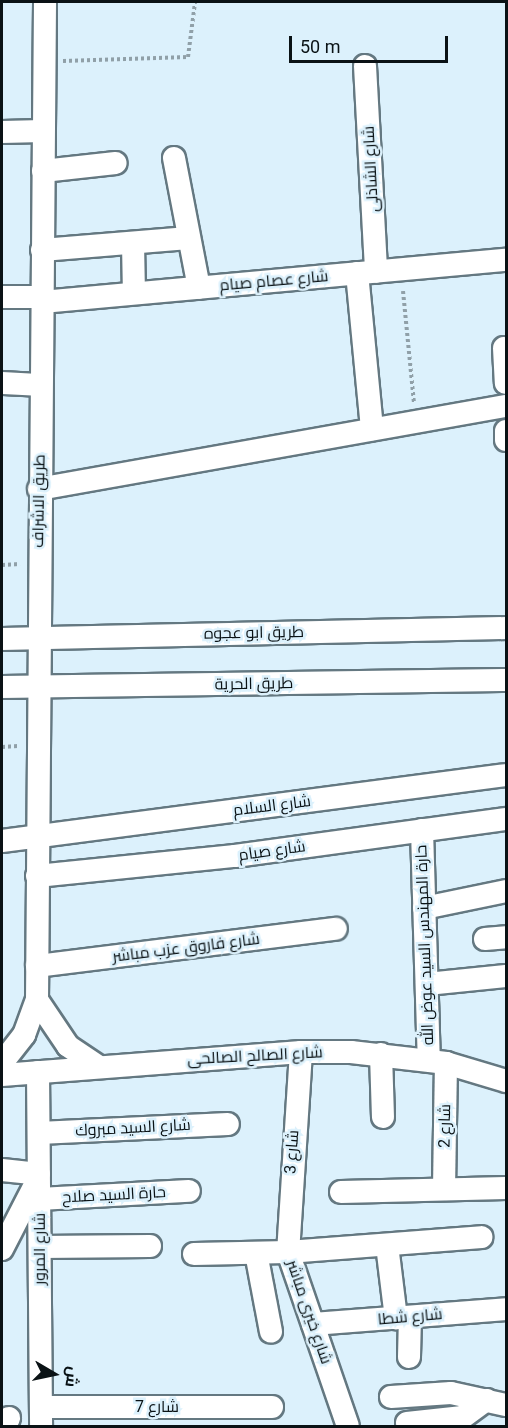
<!DOCTYPE html>
<meta charset="utf-8">
<style>
body{margin:0}
#map{position:relative;width:508px;height:1428px;overflow:hidden;background:#dcf1fc;font-family:Roboto,Cairo,sans-serif}
div>[style]{position:absolute}
.path>*{height:4px;margin-top:-2px;transform-origin:0;background:repeating-linear-gradient(90deg,#90a0a8 0 3px,transparent 0 6px)}
.roads{filter:drop-shadow(2px 0 #647881) drop-shadow(-2px 0 #647881) drop-shadow(0 2px #647881) drop-shadow(0 -2px #647881)}
.minor>*{height:22px;margin:-11px;padding:0 11px;transform-origin:11px;border-radius:11px;background:#fff}
span{translate:-50% -50%;white-space:nowrap;text-align:center;line-height:1.15;-webkit-text-stroke:5px #dcf1fc;paint-order:stroke}
.street-label{font-size:16px;color:#0a1215}
.frame{position:absolute;inset:0;border:3px solid #0a1215;pointer-events:none}
.north{position:absolute;left:24px;top:1344px;width:60px;height:60px;-webkit-text-stroke:4px #dcf1fc;paint-order:stroke;rotate:99deg;font-size:16px;font-weight:700;line-height:24px;text-align:center;color:#0a1215}
.north::after{content:'';display:block;margin:auto;width:21px;height:27px;background:#0a1215;clip-path:polygon(50% 0,100% 100%,50% 72%,0 100%)}
.scale{position:absolute;left:289px;top:36px;width:159px;height:27px;box-sizing:border-box;border:3px solid #0a1215;border-top:0;padding-left:8px;font-size:18px;line-height:21px;white-space:nowrap;color:#0a1215;-webkit-text-stroke:4px #dcf1fc;paint-order:stroke}
</style>
<div id="map">
<div class="path">
<i style="left:63px;top:61px;width:125px;rotate:-1.8deg"></i>
<i style="left:188px;top:57px;width:55px;rotate:-82.7deg"></i>
<i style="left:403px;top:291px;width:113px;rotate:84.4deg"></i>
<i style="left:2px;top:565px;width:18px;rotate:-3deg"></i>
<i style="left:2px;top:747px;width:16px;rotate:-4deg"></i>
</div>
<div class="roads">
<div class="minor">
<i style="left:365px;top:66px;width:206px;rotate:86.9deg"></i>
<i style="left:2px;top:132px;width:41px;rotate:-1.4deg"></i>
<i style="left:174px;top:158px;width:132px;rotate:79.1deg"></i>
<i style="left:43px;top:171px;width:73px;rotate:-6.3deg"></i>
<i style="left:133px;top:243px;width:50px;rotate:88.9deg"></i>
<i style="left:42px;top:250px;width:147px;rotate:-4.7deg"></i>
<i style="left:357px;top:273px;width:157px;rotate:84.5deg"></i>
<i style="left:2px;top:297px;width:40px"></i>
<i style="left:42px;top:302px;width:466px;rotate:-5.2deg"></i>
<i style="left:504px;top:348px;width:35px;rotate:87deg"></i>
<i style="left:2px;top:383px;width:39px;rotate:3deg"></i>
<i style="left:506px;top:431px;width:9px;rotate:90deg"></i>
<i style="left:39px;top:489px;width:474px;rotate:-10.1deg"></i>
<i style="left:2px;top:639px;width:504px;rotate:-1.25deg"></i>
<i style="left:2px;top:687px;width:504px;rotate:-0.8deg"></i>
<i style="left:422px;top:830px;width:230px;rotate:88.3deg"></i>
<i style="left:2px;top:841px;width:508px;rotate:-7.46deg"></i>
<i style="left:37px;top:876px;width:199px;rotate:-5.8deg"></i>
<i style="left:235px;top:856px;width:274px;rotate:-7.8deg"></i>
<i style="left:424px;top:908px;width:84px;rotate:-11.7deg"></i>
<i style="left:485px;top:939px;width:21px;rotate:-5deg"></i>
<i style="left:37px;top:966px;width:301px;rotate:-7.1deg"></i>
<i style="left:427px;top:984px;width:79px;rotate:-5.8deg"></i>
<i style="left:37px;top:1000px;width:55px;rotate:56deg"></i>
<i style="left:68px;top:1046px;width:36px;rotate:34deg"></i>
<i style="left:301px;top:1052px;width:200px;rotate:93.7deg"></i>
<i style="left:288px;top:1252px;width:184px;rotate:71deg"></i>
<i style="left:381px;top:1054px;width:63px;rotate:88.2deg"></i>
<i style="left:2px;top:1063px;width:36px;rotate:-52deg"></i>
<i style="left:24px;top:1035px;width:37px;rotate:-70deg"></i>
<i style="left:37px;top:1000px;width:998px;rotate:-89.54deg"></i>
<i style="left:38px;top:1072px;width:354px;rotate:89.5deg"></i>
<i style="left:2px;top:1075px;width:300px;rotate:-4.4deg"></i>
<i style="left:301px;top:1052px;width:50px"></i>
<i style="left:351px;top:1052px;width:96px;rotate:6.6deg"></i>
<i style="left:446px;top:1063px;width:63px;rotate:16.7deg"></i>
<i style="left:39px;top:1133px;width:189px;rotate:-2.7deg"></i>
<i style="left:2px;top:1170px;width:37px;rotate:6deg"></i>
<i style="left:444px;top:1189px;width:126px;rotate:-89.1deg"></i>
<i style="left:341px;top:1192px;width:165px;rotate:-1.4deg"></i>
<i style="left:39px;top:1199px;width:150px;rotate:-3.1deg"></i>
<i style="left:387px;top:1245px;width:74px;rotate:83deg"></i>
<i style="left:40px;top:1247px;width:110px;rotate:-0.5deg"></i>
<i style="left:2px;top:1249px;width:76px;rotate:-62.8deg"></i>
<i style="left:256px;top:1253px;width:80px;rotate:79.2deg"></i>
<i style="left:194px;top:1254px;width:94px;rotate:-1.2deg"></i>
<i style="left:288px;top:1252px;width:194px;rotate:-4.4deg"></i>
<i style="left:313px;top:1324px;width:194px;rotate:-4.4deg"></i>
<i style="left:409px;top:1357px;width:40px;rotate:-88.6deg"></i>
<i style="left:391px;top:1397px;width:60px;rotate:-3.8deg"></i>
<i style="left:451px;top:1393px;width:56px;rotate:12.3deg"></i>
<i style="left:41px;top:1407px;width:231px"></i>
<i style="left:407px;top:1423px;width:56px;rotate:-6.1deg"></i>
<i style="left:463px;top:1417px;width:29px;rotate:-36deg"></i>
<i style="left:5px;top:1426px;width:9px;rotate:-63deg"></i>
</div>
</div>
<div class="street-label">
<span style="left:371px;top:169px;rotate:-93deg">شارع الشاذلى</span>
<span style="left:274px;top:281px;rotate:-5deg">شارع عصام صيام</span>
<span style="left:39px;top:501px;rotate:-89deg">طريق الاشراف</span>
<span style="left:254px;top:633px;rotate:-1deg">طريق ابو عجوه</span>
<span style="left:254px;top:684px;rotate:-1deg">طريق الحرية</span>
<span style="left:272px;top:806px;rotate:-7deg">شارع السلام</span>
<span style="left:272px;top:851px;rotate:-8deg">شارع صيام</span>
<span style="left:425px;top:945px;rotate:-92deg">حارة المهندس السيد عوض الله</span>
<span style="left:186px;top:948px;rotate:-7deg">شارع فاروق عزب مباشر</span>
<span style="left:255px;top:1056px;rotate:-3deg">شارع الصالح الصالحى</span>
<span style="left:445px;top:1126px;rotate:-89deg">شارع 2</span>
<span style="left:133px;top:1128px;rotate:-3deg">شارع السيد مبروك</span>
<span style="left:292px;top:1152px;rotate:-86deg">شارع 3</span>
<span style="left:114px;top:1195px;rotate:-3deg">حارة السيد صلاح</span>
<span style="left:40px;top:1249px;rotate:-90deg">شارع المرور</span>
<span style="left:309px;top:1312px;rotate:71deg">شارع خيرى مباشر</span>
<span style="left:410px;top:1317px;rotate:-5deg">شارع شطا</span>
<span style="left:157px;top:1407px">شارع 7</span>
</div>
<div class="frame"></div>
<div class="north">ش</div>
<div class="scale">50 m</div>
</div>
